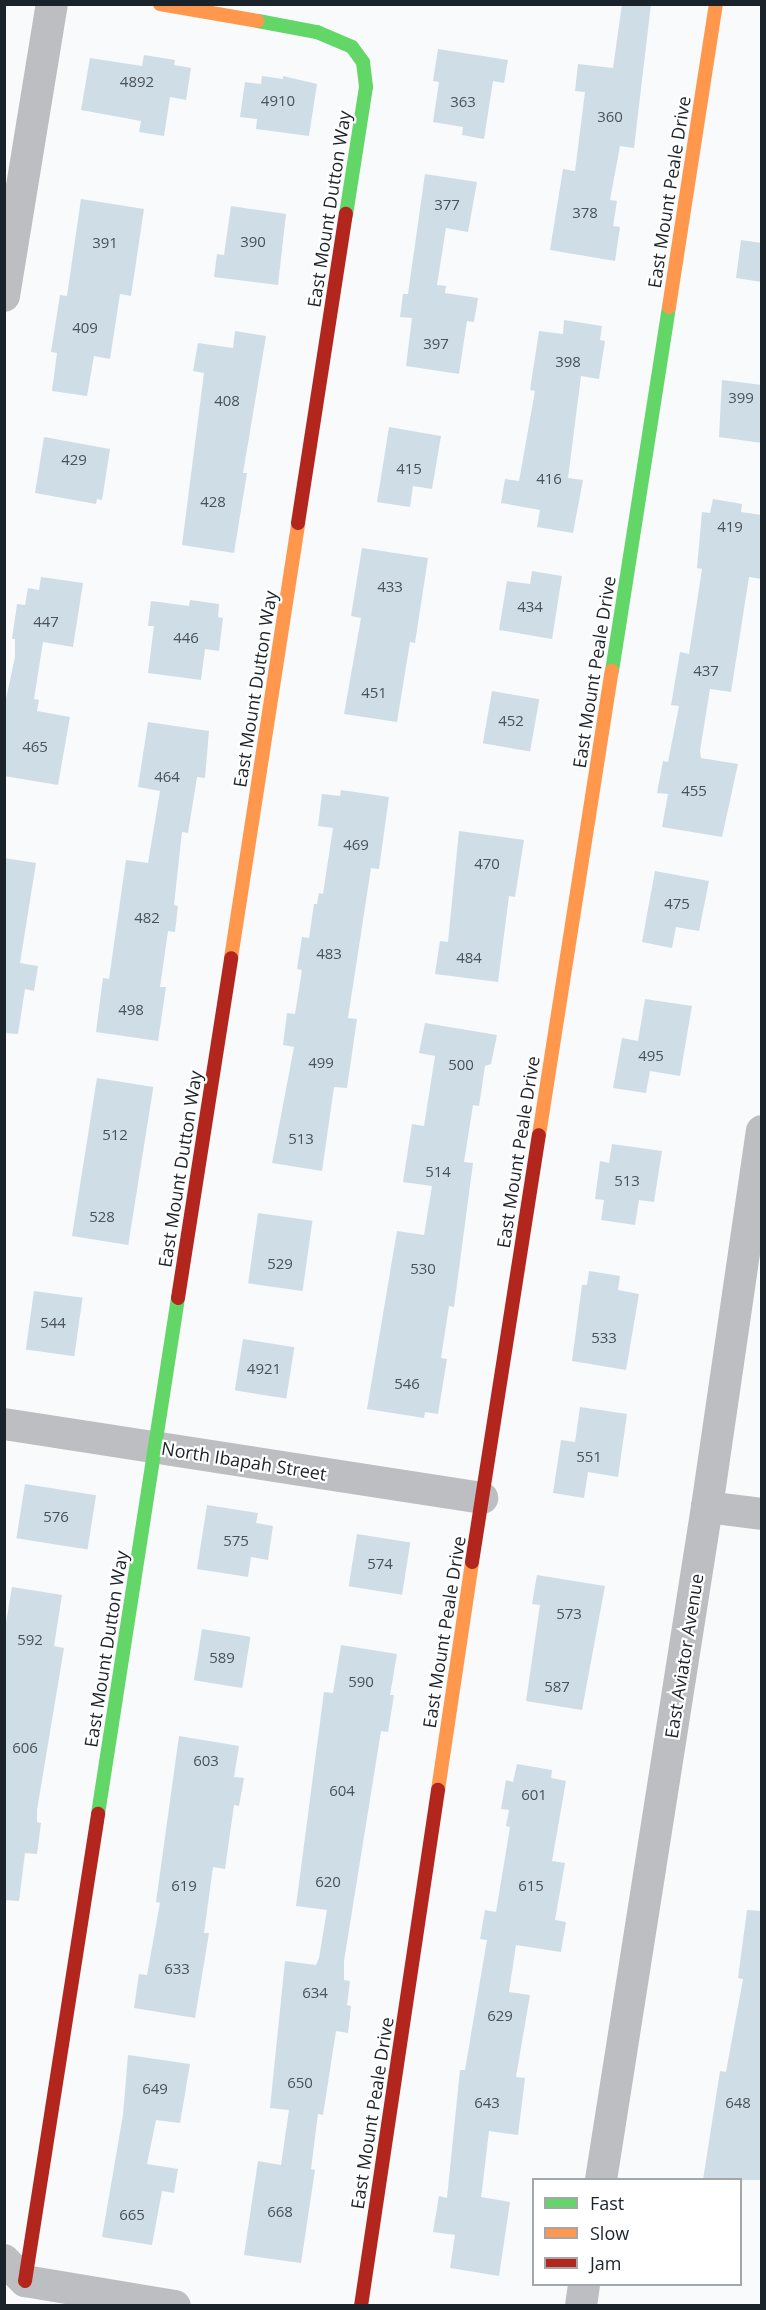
<!DOCTYPE html>
<style>
body{margin:0}
#map{position:relative;width:766px;height:2310px;overflow:hidden;background:#f8fafc;font-family:"Open Sans",sans-serif}
div>[style]{position:absolute}
.building>*{inset:0;background:#cfdee6;transform-origin:0 0}
.street>*{height:32px;margin:-16px;padding:0 16px;transform-origin:16px;border-radius:16px;background:#bcbec1}
.fast>*{height:14px;margin:-7px;padding:0 7px;transform-origin:7px;border-radius:7px;background:#63d668}
.slow>*{height:14px;margin:-7px;padding:0 7px;transform-origin:7px;border-radius:7px;background:#ff974d}
.jam>*{height:14px;margin:-7px;padding:0 7px;transform-origin:7px;border-radius:7px;background:#b3261e}
span{translate:-50% -50%;white-space:nowrap;text-align:center;line-height:1.15;-webkit-text-stroke:4.5px #fff;paint-order:stroke}
.number-label{font-size:15px;color:#485259}
.number-label span{-webkit-text-stroke-width:0}
.street-label{font-size:18px;color:#1b232a}
.frame{position:absolute;inset:0;border:6px solid #1b232a;pointer-events:none}
.legend{position:absolute;left:532px;top:2178px;width:210px;height:108px;box-sizing:border-box;background:#fff;border:2px solid #a4a7aa;margin:0;padding:8px 10px;list-style:none;font-size:18px;color:#1b232a}
.legend li{display:flex;align-items:center;gap:12px;height:30px}
.legend b{width:30px;border:2px solid #a4a7aa}
</style>
<div id="map">
<div class="building">
<i style="clip-path:polygon(622px 4px,651px 4px,634px 148px,620px 146px,610px 200px,617px 201px,613px 226px,620px 227px,615px 261px,550px 250px,563px 169px,575px 171px,585px 92px,575px 91px,578px 64px,613px 68px)"></i>
<i style="clip-path:polygon(438px 49px,508px 60px,504px 83px,493px 81px,484px 139px,462px 135px,463px 127px,433px 122px,439px 82px,433px 81px)"></i>
<i style="clip-path:polygon(144px 55px,175px 60px,174px 65px,191px 68px,186px 100px,170px 97px,164px 136px,139px 132px,141px 121px,81px 110px,90px 58px,142px 66px)"></i>
<i style="clip-path:polygon(262px 76px,283px 79px,283px 76px,317px 84px,309px 136px,256px 129px,257px 119px,240px 117px,245px 82px,261px 84px)"></i>
<i style="clip-path:polygon(425px 174px,477px 182px,468px 232px,446px 228px,437px 285px,446px 286px,445px 293px,478px 298px,474px 322px,467px 321px,459px 374px,406px 366px,412px 318px,400px 317px,403px 294px,408px 294px)"></i>
<i style="clip-path:polygon(81px 199px,144px 209px,131px 296px,120px 294px,110px 359px,94px 356px,87px 396px,52px 391px,57px 353px,51px 352px,60px 295px,67px 296px)"></i>
<i style="clip-path:polygon(231px 206px,286px 214px,278px 285px,214px 277px,217px 254px,224px 255px)"></i>
<i style="clip-path:polygon(741px 240px,762px 243px,762px 282px,736px 278px)"></i>
<i style="clip-path:polygon(564px 320px,602px 326px,600px 340px,605px 341px,599px 379px,581px 376px,568px 478px,583px 480px,573px 533px,537px 527px,540px 510px,501px 503px,505px 479px,519px 481px,535px 391px,530px 390px,539px 331px,563px 334px)"></i>
<i style="clip-path:polygon(235px 331px,266px 336px,243px 473px,247px 473px,234px 553px,182px 545px,204px 373px,193px 371px,198px 343px,233px 348px)"></i>
<i style="clip-path:polygon(722px 380px,762px 385px,762px 443px,719px 437px)"></i>
<i style="clip-path:polygon(389px 427px,441px 436px,432px 489px,413px 486px,410px 507px,377px 502px)"></i>
<i style="clip-path:polygon(44px 437px,110px 449px,102px 500px,97px 499px,96px 504px,35px 493px)"></i>
<i style="clip-path:polygon(713px 499px,742px 504px,741px 512px,762px 515px,762px 579px,749px 577px,731px 692px,710px 689px,700px 751px,701px 758px,738px 764px,722px 837px,662px 827px,668px 794px,657px 793px,663px 761px,668px 762px,679px 706px,671px 705px,680px 652px,689px 654px,702px 569px,697px 568px,702px 512px,710px 513px)"></i>
<i style="clip-path:polygon(362px 548px,428px 558px,415px 643px,410px 642px,397px 722px,344px 714px,361px 618px,351px 616px)"></i>
<i style="clip-path:polygon(532px 571px,562px 576px,552px 639px,499px 630px,507px 581px,530px 584px)"></i>
<i style="clip-path:polygon(41px 577px,83px 583px,73px 647px,43px 642px,34px 699px,39px 700px,37px 711px,70px 717px,58px 785px,4px 776px,4px 708px,15px 657px,15px 639px,12px 639px,17px 604px,25px 605px,28px 588px,39px 590px)"></i>
<i style="clip-path:polygon(190px 600px,219px 604px,218px 617px,223px 618px,219px 651px,205px 649px,201px 680px,148px 673px,154px 626px,148px 626px,151px 601px,189px 606px)"></i>
<i style="left:492px;top:691px;width:48px;height:53px;rotate:10deg"></i>
<i style="clip-path:polygon(148px 722px,209px 731px,205px 778px,197px 777px,188px 833px,182px 832px,174px 905px,178px 906px,175px 932px,168px 931px,160px 987px,166px 987px,158px 1041px,96px 1032px,103px 978px,109px 979px,126px 860px,148px 863px,160px 791px,138px 787px)"></i>
<i style="clip-path:polygon(341px 790px,389px 797px,379px 869px,371px 868px,348px 1018px,357px 1019px,347px 1088px,334px 1087px,322px 1171px,272px 1163px,294px 1047px,283px 1045px,287px 1013px,295px 1014px,302px 970px,297px 969px,302px 937px,309px 938px,314px 904px,317px 904px,319px 893px,323px 894px,333px 828px,318px 826px,322px 794px,340px 796px)"></i>
<i style="clip-path:polygon(459px 831px,524px 840px,515px 897px,509px 896px,498px 982px,435px 974px,440px 941px,448px 942px)"></i>
<i style="clip-path:polygon(4px 858px,36px 863px,20px 963px,38px 966px,34px 991px,25px 989px,18px 1034px,4px 1033px)"></i>
<i style="clip-path:polygon(655px 871px,709px 881px,699px 931px,676px 927px,672px 948px,642px 942px)"></i>
<i style="clip-path:polygon(645px 999px,692px 1006px,680px 1076px,650px 1071px,646px 1093px,613px 1088px,622px 1038px,638px 1041px)"></i>
<i style="clip-path:polygon(425px 1023px,497px 1035px,491px 1064px,485px 1066px,479px 1106px,473px 1105px,464px 1162px,473px 1163px,454px 1307px,449px 1306px,441px 1358px,447px 1359px,438px 1414px,425px 1412px,424px 1418px,367px 1409px,397px 1231px,424px 1235px,432px 1186px,403px 1182px,412px 1124px,424px 1126px,435px 1056px,419px 1053px)"></i>
<i style="left:97px;top:1078px;width:57px;height:160px;rotate:9deg"></i>
<i style="clip-path:polygon(612px 1144px,662px 1151px,654px 1202px,639px 1200px,635px 1225px,601px 1220px,604px 1200px,595px 1199px,600px 1161px,609px 1163px)"></i>
<i style="left:258px;top:1213px;width:55px;height:71px;rotate:8deg"></i>
<i style="clip-path:polygon(589px 1271px,620px 1276px,618px 1290px,639px 1294px,626px 1370px,572px 1361px,582px 1285px,587px 1285px)"></i>
<i style="left:34px;top:1291px;width:49px;height:59px;rotate:8deg"></i>
<i style="left:243px;top:1339px;width:52px;height:52px;rotate:9deg"></i>
<i style="clip-path:polygon(580px 1407px,627px 1414px,618px 1477px,588px 1472px,584px 1498px,553px 1493px,561px 1440px,575px 1442px)"></i>
<i style="left:25px;top:1484px;width:72px;height:55px;rotate:9deg"></i>
<i style="clip-path:polygon(207px 1505px,258px 1513px,256px 1523px,273px 1526px,268px 1560px,251px 1557px,248px 1577px,197px 1569px)"></i>
<i style="left:357px;top:1534px;width:54px;height:53px;rotate:9deg"></i>
<i style="clip-path:polygon(537px 1575px,605px 1586px,582px 1710px,526px 1701px,540px 1605px,532px 1604px)"></i>
<i style="clip-path:polygon(12px 1587px,62px 1595px,54px 1646px,64px 1648px,37px 1810px,37px 1822px,41px 1823px,37px 1854px,25px 1853px,19px 1901px,4px 1900px,4px 1634px)"></i>
<i style="left:202px;top:1629px;width:49px;height:52px;rotate:9deg"></i>
<i style="clip-path:polygon(341px 1645px,397px 1654px,390px 1695px,394px 1695px,388px 1732px,381px 1731px,344px 1961px,344px 1980px,350px 1981px,347px 2005px,351px 2006px,348px 2033px,336px 2031px,323px 2115px,318px 2114px,311px 2169px,315px 2170px,301px 2263px,244px 2255px,258px 2161px,281px 2165px,289px 2110px,270px 2108px,285px 1961px,316px 1965px,319px 1958px,327px 1910px,296px 1906px,324px 1692px,333px 1693px)"></i>
<i style="clip-path:polygon(179px 1736px,239px 1746px,234px 1777px,244px 1778px,239px 1806px,234px 1805px,225px 1869px,213px 1867px,204px 1933px,209px 1933px,195px 2018px,134px 2008px,139px 1974px,147px 1975px,160px 1903px,156px 1902px)"></i>
<i style="clip-path:polygon(517px 1764px,552px 1770px,551px 1778px,566px 1781px,552px 1861px,565px 1863px,555px 1920px,566px 1922px,561px 1952px,516px 1945px,509px 1992px,530px 1995px,516px 2077px,525px 2078px,518px 2135px,489px 2131px,482px 2190px,481px 2197px,510px 2202px,499px 2276px,450px 2268px,455px 2235px,433px 2232px,439px 2196px,447px 2198px,460px 2070px,465px 2070px,487px 1940px,480px 1939px,485px 1910px,496px 1912px,510px 1827px,506px 1826px,509px 1810px,501px 1809px,506px 1780px,513px 1782px)"></i>
<i style="clip-path:polygon(747px 1910px,762px 1911px,762px 2180px,703px 2180px,720px 2071px,726px 2072px,743px 1979px,738px 1978px)"></i>
<i style="clip-path:polygon(128px 2055px,190px 2064px,180px 2123px,156px 2120px,147px 2164px,178px 2169px,174px 2193px,162px 2191px,152px 2245px,102px 2237px,123px 2115px)"></i>
</div>
<div class="street">
<i style="left:4px;top:296px;width:296px;rotate:-80.7deg"></i>
<i style="left:4px;top:1424px;width:484px;rotate:8.8deg"></i>
<i style="left:707px;top:1507px;width:55px;rotate:7.3deg"></i>
<i style="left:601px;top:2180px;width:681px;rotate:-81.05deg"></i>
<i style="left:707px;top:1507px;width:380px;rotate:-81.7deg"></i>
<i style="left:4px;top:2260px;width:30px;rotate:45deg"></i>
<i style="left:25px;top:2281px;width:152px;rotate:9.5deg"></i>
<i style="left:581px;top:2306px;width:22px;rotate:-82deg"></i>
</div>
<div class="fast">
<i style="left:258px;top:21px;width:60px;rotate:10.6deg"></i>
<i style="left:317px;top:32px;width:38px;rotate:23deg"></i>
<i style="left:352px;top:47px;width:19px;rotate:54deg"></i>
<i style="left:363px;top:62px;width:25px;rotate:83deg"></i>
<i style="left:366px;top:87px;width:129px;rotate:98.9deg"></i>
<i style="left:612px;top:671px;width:368px;rotate:-81.1deg"></i>
<i style="left:98px;top:1814px;width:522px;rotate:-81.19deg"></i>
</div>
<div class="slow">
<i style="left:160px;top:4px;width:99px;rotate:9.8deg"></i>
<i style="left:669px;top:307px;width:307px;rotate:-81.2deg"></i>
<i style="left:231px;top:958px;width:440px;rotate:-81.2deg"></i>
<i style="left:539px;top:1135px;width:470px;rotate:-81.1deg"></i>
<i style="left:438px;top:1790px;width:231px;rotate:-81.5deg"></i>
</div>
<div class="jam">
<i style="left:298px;top:523px;width:313px;rotate:-81.2deg"></i>
<i style="left:178px;top:1298px;width:344px;rotate:-81.1deg"></i>
<i style="left:472px;top:1562px;width:432px;rotate:-81.1deg"></i>
<i style="left:25px;top:2281px;width:473px;rotate:-81.1deg"></i>
<i style="left:361px;top:2306px;width:522px;rotate:-81.51deg"></i>
</div>
<div class="number-label">
<span style="left:137px;top:82px">4892</span>
<span style="left:278px;top:101px">4910</span>
<span style="left:463px;top:102px">363</span>
<span style="left:610px;top:117px">360</span>
<span style="left:447px;top:205px">377</span>
<span style="left:585px;top:213px">378</span>
<span style="left:253px;top:242px">390</span>
<span style="left:105px;top:243px">391</span>
<span style="left:85px;top:328px">409</span>
<span style="left:436px;top:344px">397</span>
<span style="left:568px;top:362px">398</span>
<span style="left:741px;top:398px">399</span>
<span style="left:227px;top:401px">408</span>
<span style="left:74px;top:460px">429</span>
<span style="left:409px;top:469px">415</span>
<span style="left:549px;top:479px">416</span>
<span style="left:213px;top:502px">428</span>
<span style="left:730px;top:527px">419</span>
<span style="left:390px;top:587px">433</span>
<span style="left:530px;top:607px">434</span>
<span style="left:46px;top:622px">447</span>
<span style="left:186px;top:638px">446</span>
<span style="left:706px;top:671px">437</span>
<span style="left:374px;top:693px">451</span>
<span style="left:511px;top:721px">452</span>
<span style="left:35px;top:747px">465</span>
<span style="left:167px;top:777px">464</span>
<span style="left:694px;top:791px">455</span>
<span style="left:356px;top:845px">469</span>
<span style="left:487px;top:864px">470</span>
<span style="left:677px;top:904px">475</span>
<span style="left:147px;top:918px">482</span>
<span style="left:329px;top:954px">483</span>
<span style="left:469px;top:958px">484</span>
<span style="left:131px;top:1010px">498</span>
<span style="left:651px;top:1056px">495</span>
<span style="left:321px;top:1063px">499</span>
<span style="left:461px;top:1065px">500</span>
<span style="left:115px;top:1135px">512</span>
<span style="left:301px;top:1139px">513</span>
<span style="left:438px;top:1172px">514</span>
<span style="left:627px;top:1181px">513</span>
<span style="left:102px;top:1217px">528</span>
<span style="left:280px;top:1264px">529</span>
<span style="left:423px;top:1269px">530</span>
<span style="left:53px;top:1323px">544</span>
<span style="left:604px;top:1338px">533</span>
<span style="left:264px;top:1369px">4921</span>
<span style="left:407px;top:1384px">546</span>
<span style="left:589px;top:1457px">551</span>
<span style="left:56px;top:1517px">576</span>
<span style="left:236px;top:1541px">575</span>
<span style="left:380px;top:1564px">574</span>
<span style="left:569px;top:1614px">573</span>
<span style="left:30px;top:1640px">592</span>
<span style="left:222px;top:1658px">589</span>
<span style="left:361px;top:1682px">590</span>
<span style="left:557px;top:1687px">587</span>
<span style="left:25px;top:1748px">606</span>
<span style="left:206px;top:1761px">603</span>
<span style="left:342px;top:1791px">604</span>
<span style="left:534px;top:1795px">601</span>
<span style="left:328px;top:1882px">620</span>
<span style="left:184px;top:1886px">619</span>
<span style="left:531px;top:1886px">615</span>
<span style="left:177px;top:1969px">633</span>
<span style="left:315px;top:1993px">634</span>
<span style="left:500px;top:2016px">629</span>
<span style="left:300px;top:2083px">650</span>
<span style="left:155px;top:2089px">649</span>
<span style="left:487px;top:2103px">643</span>
<span style="left:738px;top:2103px">648</span>
<span style="left:280px;top:2212px">668</span>
<span style="left:132px;top:2215px">665</span>
</div>
<div class="street-label">
<span style="left:669px;top:192px;rotate:-81deg">East Mount Peale Drive</span>
<span style="left:329px;top:209px;rotate:-81deg">East Mount Dutton Way</span>
<span style="left:594px;top:672px;rotate:-81deg">East Mount Peale Drive</span>
<span style="left:255px;top:689px;rotate:-81deg">East Mount Dutton Way</span>
<span style="left:518px;top:1152px;rotate:-81deg">East Mount Peale Drive</span>
<span style="left:180px;top:1169px;rotate:-81deg">East Mount Dutton Way</span>
<span style="left:244px;top:1461px;rotate:9deg">North Ibapah Street</span>
<span style="left:444px;top:1632px;rotate:-81deg">East Mount Peale Drive</span>
<span style="left:106px;top:1649px;rotate:-81deg">East Mount Dutton Way</span>
<span style="left:684px;top:1656px;rotate:-81deg">East Aviator Avenue</span>
<span style="left:372px;top:2113px;rotate:-81deg">East Mount Peale Drive</span>
</div>
<div class="frame"></div>
<ul class="legend">
<li><b style="height:8px;background:#63d668"></b>Fast</li>
<li><b style="height:8px;background:#ff974d"></b>Slow</li>
<li><b style="height:8px;background:#b3261e"></b>Jam</li>
</ul>
</div>
